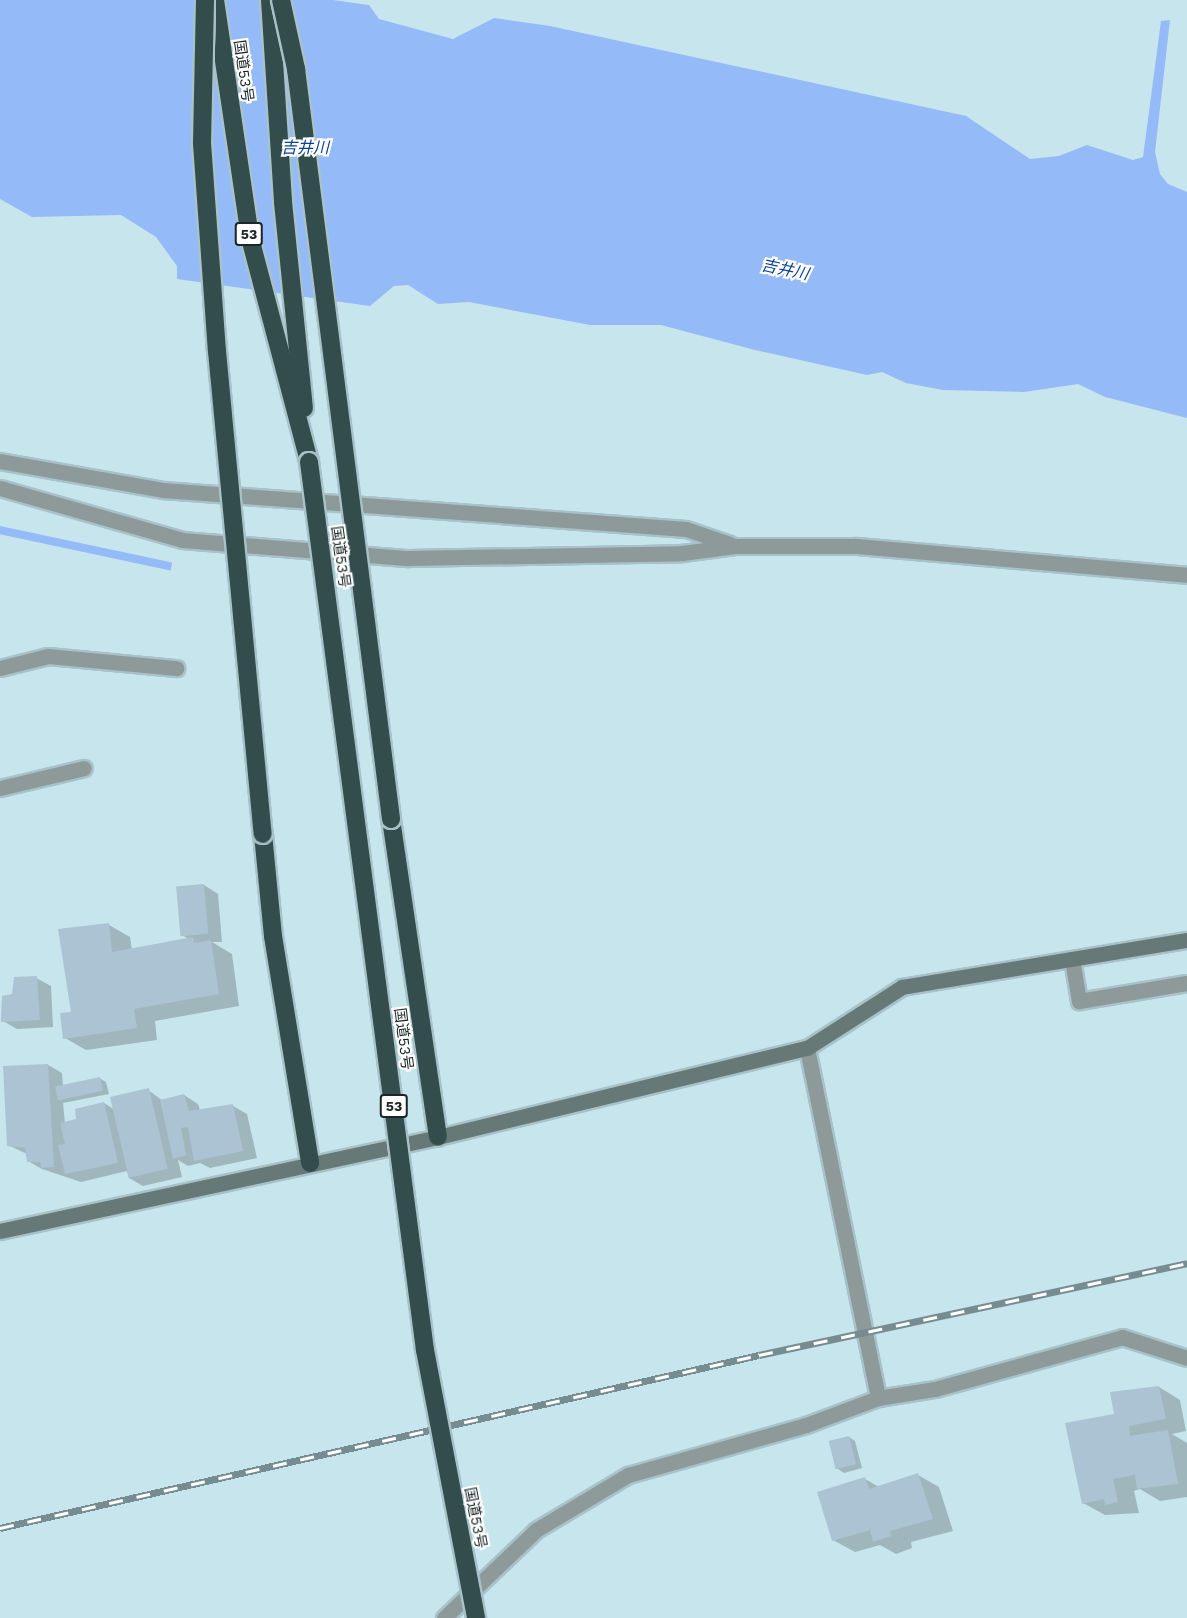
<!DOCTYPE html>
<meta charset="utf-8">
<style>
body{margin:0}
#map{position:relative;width:1187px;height:1618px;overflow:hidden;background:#c7e5ec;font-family:"Work Sans","Noto Sans JP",sans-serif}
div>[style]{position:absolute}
.water>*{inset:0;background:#95baf8;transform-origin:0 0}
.shadow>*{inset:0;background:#0003}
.building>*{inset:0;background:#abc3d2;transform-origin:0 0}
.roads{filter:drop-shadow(2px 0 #a8c2c9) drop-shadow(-2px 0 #a8c2c9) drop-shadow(0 2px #a8c2c9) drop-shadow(0 -2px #a8c2c9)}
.street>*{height:15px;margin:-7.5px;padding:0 7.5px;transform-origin:7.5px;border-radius:7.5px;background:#8d9a99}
.secondary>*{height:15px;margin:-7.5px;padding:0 7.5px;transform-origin:7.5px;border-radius:7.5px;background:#667977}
.highway>*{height:18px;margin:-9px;padding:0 9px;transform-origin:9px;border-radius:9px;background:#324d4b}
.rail>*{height:7px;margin-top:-3.5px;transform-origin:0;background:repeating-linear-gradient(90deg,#fff 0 14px,#778c91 0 28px);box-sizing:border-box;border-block:2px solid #778c91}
.bridges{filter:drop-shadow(2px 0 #a8c2c9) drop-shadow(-2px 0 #a8c2c9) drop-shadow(0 2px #a8c2c9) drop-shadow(0 -2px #a8c2c9)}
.highway-bridge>*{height:18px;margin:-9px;padding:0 9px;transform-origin:9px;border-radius:9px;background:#324d4b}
span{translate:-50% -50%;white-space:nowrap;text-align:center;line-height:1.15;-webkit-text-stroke:4.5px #fff;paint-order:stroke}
.shield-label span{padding:2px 4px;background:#fff;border:2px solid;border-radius:4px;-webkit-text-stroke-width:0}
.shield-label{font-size:14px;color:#192527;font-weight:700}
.street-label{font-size:15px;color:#192527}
.water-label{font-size:16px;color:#0a4096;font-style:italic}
</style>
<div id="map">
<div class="water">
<i style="clip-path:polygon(0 0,333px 0,369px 5px,379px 19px,453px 39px,494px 18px,550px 26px,966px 116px,1030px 159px,1059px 156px,1087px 145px,1133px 160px,1143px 157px,1161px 21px,1170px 20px,1155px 152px,1160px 174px,1168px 184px,1187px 192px,1187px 418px,1105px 397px,1078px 384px,1024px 392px,943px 390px,906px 383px,882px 372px,867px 375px,755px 350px,661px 325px,590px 325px,469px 302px,438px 304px,408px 285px,394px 286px,370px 306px,177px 279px,177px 266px,156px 237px,121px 215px,32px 217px,0 199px)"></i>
<i style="left:0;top:526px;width:176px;height:8px;rotate:12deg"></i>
</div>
<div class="shadow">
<i style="clip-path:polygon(204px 885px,218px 894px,222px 942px,212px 942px,232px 954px,239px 1006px,155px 1021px,157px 1040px,86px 1050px,65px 1038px,109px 925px,130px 937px,132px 950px,189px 939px,182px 935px)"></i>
<i style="clip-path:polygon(36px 978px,51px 986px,53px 1027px,17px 1029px,3px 1021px,14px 996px)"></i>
<i style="clip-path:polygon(48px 1065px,62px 1073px,63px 1087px,99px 1078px,106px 1082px,109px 1094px,63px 1103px,65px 1123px,78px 1120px,104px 1103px,115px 1110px,148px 1090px,163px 1101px,184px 1095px,198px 1104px,200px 1110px,233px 1106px,247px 1114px,257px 1158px,210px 1168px,200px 1163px,188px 1166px,178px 1160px,182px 1177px,143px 1186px,129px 1178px,127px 1171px,81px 1182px,42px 1169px,28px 1161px,27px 1154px,8px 1145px)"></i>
<i style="clip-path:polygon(1159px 1387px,1180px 1400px,1186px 1431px,1172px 1434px,1187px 1443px,1187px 1497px,1160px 1501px,1140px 1489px,1134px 1491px,1139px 1513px,1105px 1515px,1083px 1503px,1116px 1415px)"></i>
<i style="clip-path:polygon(849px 1437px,855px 1441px,862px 1468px,844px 1473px,838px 1469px)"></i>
<i style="clip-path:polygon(918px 1475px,939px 1487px,953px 1531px,911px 1542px,912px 1548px,896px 1554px,880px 1545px,855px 1552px,833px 1540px,865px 1479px,879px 1487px)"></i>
</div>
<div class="building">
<i style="left:204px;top:884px;width:50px;height:28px;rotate:85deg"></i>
<i style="clip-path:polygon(109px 923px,112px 952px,193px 937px,194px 943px,211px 940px,219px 994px,134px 1009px,137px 1028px,63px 1039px,60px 1013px,71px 1012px,58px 929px)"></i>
<i style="clip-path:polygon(37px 976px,40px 1020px,1px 1022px,2px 996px,12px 994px,14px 977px)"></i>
<i style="clip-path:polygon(48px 1064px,54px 1167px,41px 1168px,40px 1162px,27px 1162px,25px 1148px,7px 1146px,3px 1066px)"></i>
<i style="left:100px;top:1077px;width:14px;height:46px;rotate:78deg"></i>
<i style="left:149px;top:1088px;width:83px;height:40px;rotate:77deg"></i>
<i style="clip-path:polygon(184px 1094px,189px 1111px,233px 1104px,243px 1151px,194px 1161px,188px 1127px,181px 1128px,186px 1155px,173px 1159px,160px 1100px)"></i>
<i style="clip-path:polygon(104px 1102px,118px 1163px,65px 1174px,58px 1145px,65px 1144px,60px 1123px,76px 1119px,75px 1109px)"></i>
<i style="clip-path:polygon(1159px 1386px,1166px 1419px,1129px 1426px,1130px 1436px,1168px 1430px,1178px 1484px,1137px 1489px,1135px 1475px,1113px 1479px,1118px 1502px,1105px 1505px,1104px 1499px,1082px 1504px,1065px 1423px,1114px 1414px,1110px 1392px)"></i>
<i style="left:849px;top:1436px;width:29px;height:21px;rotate:76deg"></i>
<i style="clip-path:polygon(918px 1473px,933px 1519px,890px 1531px,891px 1536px,873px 1542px,870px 1530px,832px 1541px,817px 1492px,865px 1477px,869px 1489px)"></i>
</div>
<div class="roads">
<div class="street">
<i style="left:0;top:461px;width:166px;rotate:10.1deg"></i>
<i style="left:163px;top:490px;width:524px;rotate:4.26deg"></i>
<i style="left:686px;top:529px;width:46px;rotate:18.8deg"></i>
<i style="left:0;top:488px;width:189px;rotate:15.9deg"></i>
<i style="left:182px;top:540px;width:227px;rotate:4.6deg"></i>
<i style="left:408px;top:558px;width:274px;rotate:-1deg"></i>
<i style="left:682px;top:553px;width:53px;rotate:-7.5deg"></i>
<i style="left:735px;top:546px;width:121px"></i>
<i style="left:856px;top:546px;width:332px;rotate:5deg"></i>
<i style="left:0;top:668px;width:49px;rotate:-14deg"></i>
<i style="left:48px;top:656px;width:129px;rotate:5.4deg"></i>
<i style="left:0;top:788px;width:86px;rotate:-13.4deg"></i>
<i style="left:1072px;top:959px;width:43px;rotate:80.5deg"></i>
<i style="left:1079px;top:1001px;width:109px;rotate:-9.5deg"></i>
<i style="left:807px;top:1048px;width:357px;rotate:78.5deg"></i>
<i style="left:444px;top:1618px;width:127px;rotate:-43.7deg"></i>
<i style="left:536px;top:1530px;width:107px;rotate:-30.9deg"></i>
<i style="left:628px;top:1475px;width:185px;rotate:-15.7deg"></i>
<i style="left:806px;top:1425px;width:77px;rotate:-20.6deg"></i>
<i style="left:878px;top:1398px;width:58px;rotate:-9deg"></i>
<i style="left:935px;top:1389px;width:194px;rotate:-15.5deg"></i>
<i style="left:1122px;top:1337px;width:68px;rotate:17.9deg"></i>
</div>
<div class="secondary">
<i style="left:0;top:1231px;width:448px;rotate:-12.1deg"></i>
<i style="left:438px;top:1137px;width:380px;rotate:-13.6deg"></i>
<i style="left:807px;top:1048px;width:113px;rotate:-32.7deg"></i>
<i style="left:902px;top:987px;width:289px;rotate:-9.4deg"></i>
</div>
<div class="highway">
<i style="left:215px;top:0;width:241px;rotate:81.6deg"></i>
<i style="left:250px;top:238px;width:232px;rotate:75.2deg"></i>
<i style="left:270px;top:0;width:202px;rotate:86.3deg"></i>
<i style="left:283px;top:202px;width:207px;rotate:84.2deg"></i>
<i style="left:391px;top:819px;width:321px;rotate:81.6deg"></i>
<i style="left:263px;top:834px;width:102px;rotate:84.4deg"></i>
<i style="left:273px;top:936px;width:230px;rotate:80.7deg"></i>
</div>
</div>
<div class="rail">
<i style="left:0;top:1528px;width:778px;rotate:-12.84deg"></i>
<i style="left:759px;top:1355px;width:438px;rotate:-12.1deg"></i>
</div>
<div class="bridges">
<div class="highway-bridge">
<i style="left:205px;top:0;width:143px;rotate:91.2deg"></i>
<i style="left:202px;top:143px;width:209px;rotate:85.9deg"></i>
<i style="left:217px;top:351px;width:485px;rotate:84.6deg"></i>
<i style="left:281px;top:0;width:71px;rotate:77.7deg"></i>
<i style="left:296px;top:69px;width:756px;rotate:82.78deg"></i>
<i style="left:309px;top:462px;width:896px;rotate:82.56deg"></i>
<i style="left:425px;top:1350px;width:273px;rotate:79.2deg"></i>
</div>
</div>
<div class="shield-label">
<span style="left:249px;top:234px">53</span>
<span style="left:394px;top:1106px">53</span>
</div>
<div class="street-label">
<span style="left:243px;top:71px;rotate:82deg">国道53号</span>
<span style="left:340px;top:557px;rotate:82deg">国道53号</span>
<span style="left:403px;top:1039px;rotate:83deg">国道53号</span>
<span style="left:475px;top:1518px;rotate:79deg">国道53号</span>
</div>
<div class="water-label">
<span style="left:305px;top:148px">吉井川</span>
<span style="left:785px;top:270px;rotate:12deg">吉井川</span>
</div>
</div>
